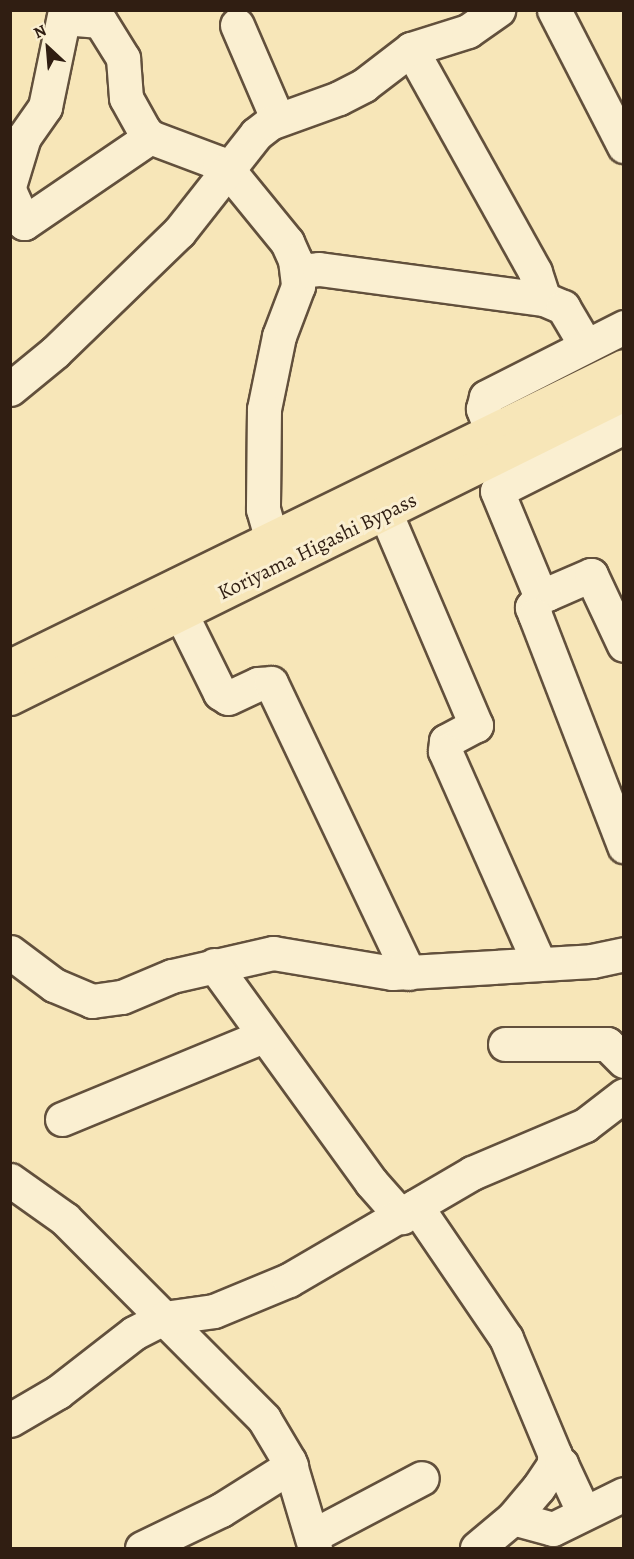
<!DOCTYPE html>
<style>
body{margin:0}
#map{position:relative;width:634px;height:1559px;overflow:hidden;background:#f7e6b8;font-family:Alegreya,serif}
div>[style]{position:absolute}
.roads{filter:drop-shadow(2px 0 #62503c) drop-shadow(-2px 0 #62503c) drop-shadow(0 2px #62503c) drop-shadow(0 -2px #62503c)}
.minor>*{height:33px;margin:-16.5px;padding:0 16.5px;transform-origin:16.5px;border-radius:16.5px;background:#faefd1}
.major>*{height:33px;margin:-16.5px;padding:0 16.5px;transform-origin:16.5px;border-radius:16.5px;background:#f7e6b8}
span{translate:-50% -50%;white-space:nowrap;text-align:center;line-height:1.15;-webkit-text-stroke:6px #faefd1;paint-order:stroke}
.street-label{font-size:21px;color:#301e12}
.frame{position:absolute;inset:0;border:12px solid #301e12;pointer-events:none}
.north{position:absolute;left:18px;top:18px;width:60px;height:60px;-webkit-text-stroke:4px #faefd1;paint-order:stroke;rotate:334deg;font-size:16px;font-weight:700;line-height:24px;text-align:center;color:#301e12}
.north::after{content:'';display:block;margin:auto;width:21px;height:27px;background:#301e12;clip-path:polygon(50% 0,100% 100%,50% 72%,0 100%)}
</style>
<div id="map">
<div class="roads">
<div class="minor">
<i style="left:554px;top:10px;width:153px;rotate:62.8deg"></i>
<i style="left:64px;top:18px;width:36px;rotate:5deg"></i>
<i style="left:100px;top:21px;width:44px;rotate:58.1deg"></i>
<i style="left:123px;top:58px;width:40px;rotate:85.7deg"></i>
<i style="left:126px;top:98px;width:35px;rotate:61deg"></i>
<i style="left:143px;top:129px;width:11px;rotate:49deg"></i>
<i style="left:150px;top:137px;width:74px;rotate:20.6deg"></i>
<i style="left:219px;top:163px;width:13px;rotate:39deg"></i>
<i style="left:229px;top:171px;width:92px;rotate:50.8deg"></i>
<i style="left:287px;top:242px;width:20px;rotate:66deg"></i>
<i style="left:295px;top:260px;width:26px;rotate:83deg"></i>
<i style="left:298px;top:286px;width:53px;rotate:110.8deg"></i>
<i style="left:279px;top:336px;width:75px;rotate:101.6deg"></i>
<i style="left:264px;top:409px;width:100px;rotate:90.6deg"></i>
<i style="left:263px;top:509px;width:33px;rotate:74deg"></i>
<i style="left:237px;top:25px;width:103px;rotate:66.7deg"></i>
<i style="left:411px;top:49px;width:255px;rotate:60.9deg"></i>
<i style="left:535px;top:272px;width:28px;rotate:72deg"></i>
<i style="left:10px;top:183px;width:48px;rotate:-73.1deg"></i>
<i style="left:24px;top:137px;width:37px;rotate:-55deg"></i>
<i style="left:45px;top:107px;width:99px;rotate:-78.3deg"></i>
<i style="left:10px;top:192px;width:34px;rotate:66deg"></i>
<i style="left:24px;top:223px;width:153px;rotate:-34.3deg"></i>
<i style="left:298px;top:271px;width:21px;rotate:-5deg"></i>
<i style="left:319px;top:269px;width:227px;rotate:7.6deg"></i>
<i style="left:544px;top:299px;width:21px;rotate:23deg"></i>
<i style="left:563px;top:307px;width:45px;rotate:59.5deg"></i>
<i style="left:10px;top:389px;width:58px;rotate:-39.4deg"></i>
<i style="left:55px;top:352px;width:173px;rotate:-44.1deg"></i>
<i style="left:179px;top:232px;width:125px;rotate:-51.8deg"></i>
<i style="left:256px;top:134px;width:18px;rotate:-38deg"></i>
<i style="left:270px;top:123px;width:73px;rotate:-19.9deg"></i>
<i style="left:339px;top:98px;width:28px;rotate:-27deg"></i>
<i style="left:364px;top:85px;width:59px;rotate:-37.5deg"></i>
<i style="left:411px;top:49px;width:60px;rotate:-17.5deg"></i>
<i style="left:468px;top:31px;width:37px;rotate:-35deg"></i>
<i style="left:624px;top:427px;width:142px;rotate:153.3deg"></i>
<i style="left:497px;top:491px;width:107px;rotate:67.5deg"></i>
<i style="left:538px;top:590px;width:10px;rotate:24deg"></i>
<i style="left:547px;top:594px;width:48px;rotate:-23.4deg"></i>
<i style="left:591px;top:575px;width:77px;rotate:64.8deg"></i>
<i style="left:502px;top:458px;width:53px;rotate:-111.2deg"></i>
<i style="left:483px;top:409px;width:12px;rotate:-76deg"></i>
<i style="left:486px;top:397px;width:155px;rotate:-26.9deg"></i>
<i style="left:385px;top:512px;width:232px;rotate:66.9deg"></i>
<i style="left:476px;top:725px;width:34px;rotate:152deg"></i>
<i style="left:446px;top:741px;width:10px;rotate:96deg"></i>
<i style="left:445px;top:751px;width:232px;rotate:66.1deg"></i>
<i style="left:543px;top:592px;width:19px;rotate:126deg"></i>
<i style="left:532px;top:607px;width:9px;rotate:69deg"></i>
<i style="left:535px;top:615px;width:248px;rotate:68.9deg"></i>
<i style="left:181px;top:614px;width:88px;rotate:63.7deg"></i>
<i style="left:220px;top:693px;width:9px;rotate:32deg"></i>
<i style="left:228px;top:698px;width:33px;rotate:-25deg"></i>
<i style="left:258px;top:684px;width:13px;rotate:-4deg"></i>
<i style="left:271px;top:683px;width:321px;rotate:64.6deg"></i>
<i style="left:10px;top:952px;width:55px;rotate:36.9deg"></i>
<i style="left:54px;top:985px;width:41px;rotate:22.8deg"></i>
<i style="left:92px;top:1001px;width:30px;rotate:-8deg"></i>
<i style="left:122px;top:997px;width:54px;rotate:-22.8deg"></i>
<i style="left:172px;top:976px;width:104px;rotate:-12.8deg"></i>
<i style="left:273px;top:953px;width:121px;rotate:9.5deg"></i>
<i style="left:392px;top:973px;width:200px;rotate:-3.4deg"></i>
<i style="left:592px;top:961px;width:33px;rotate:-12deg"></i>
<i style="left:214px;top:965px;width:268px;rotate:54.1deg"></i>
<i style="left:371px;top:1182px;width:47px;rotate:48.5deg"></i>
<i style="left:505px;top:1044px;width:102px"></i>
<i style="left:607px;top:1044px;width:24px;rotate:45deg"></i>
<i style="left:62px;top:1119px;width:217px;rotate:-22.4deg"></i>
<i style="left:10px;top:1180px;width:67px;rotate:35.3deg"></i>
<i style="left:65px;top:1219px;width:282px;rotate:45.1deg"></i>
<i style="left:264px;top:1419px;width:49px;rotate:59.2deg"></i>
<i style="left:289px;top:1461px;width:91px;rotate:73.4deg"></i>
<i style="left:416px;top:1206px;width:160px;rotate:55.7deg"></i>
<i style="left:506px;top:1338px;width:127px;rotate:67.3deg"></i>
<i style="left:555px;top:1455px;width:11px;rotate:100deg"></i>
<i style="left:553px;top:1466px;width:27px;rotate:124deg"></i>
<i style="left:538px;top:1488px;width:39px;rotate:130deg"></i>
<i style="left:513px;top:1518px;width:47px;rotate:140.2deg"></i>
<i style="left:10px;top:1420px;width:56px;rotate:-30.3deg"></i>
<i style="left:58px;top:1392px;width:96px;rotate:-37.8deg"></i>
<i style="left:134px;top:1333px;width:34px;rotate:-27deg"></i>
<i style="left:164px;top:1318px;width:50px;rotate:-8deg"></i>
<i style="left:214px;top:1311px;width:81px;rotate:-22.5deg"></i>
<i style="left:289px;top:1280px;width:212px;rotate:-30.3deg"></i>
<i style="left:472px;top:1173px;width:123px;rotate:-23deg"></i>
<i style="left:585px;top:1125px;width:49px;rotate:-37.6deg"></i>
<i style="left:554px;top:1461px;width:8px;rotate:23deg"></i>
<i style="left:561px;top:1464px;width:54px;rotate:64.9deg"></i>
<i style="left:513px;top:1518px;width:41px;rotate:15.4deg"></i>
<i style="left:553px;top:1529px;width:79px;rotate:-26.2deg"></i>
<i style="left:312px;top:1536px;width:124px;rotate:-27.8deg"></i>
<i style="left:142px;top:1548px;width:88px;rotate:-25.7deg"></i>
<i style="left:221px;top:1510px;width:83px;rotate:-32.2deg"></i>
</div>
<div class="major">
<i style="left:10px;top:666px;width:683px;rotate:-26.04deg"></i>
<i style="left:10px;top:698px;width:685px;rotate:-26.34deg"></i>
</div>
</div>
<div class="street-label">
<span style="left:317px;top:546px;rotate:-26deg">Koriyama Higashi Bypass</span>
</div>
<div class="frame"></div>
<div class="north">N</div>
</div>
